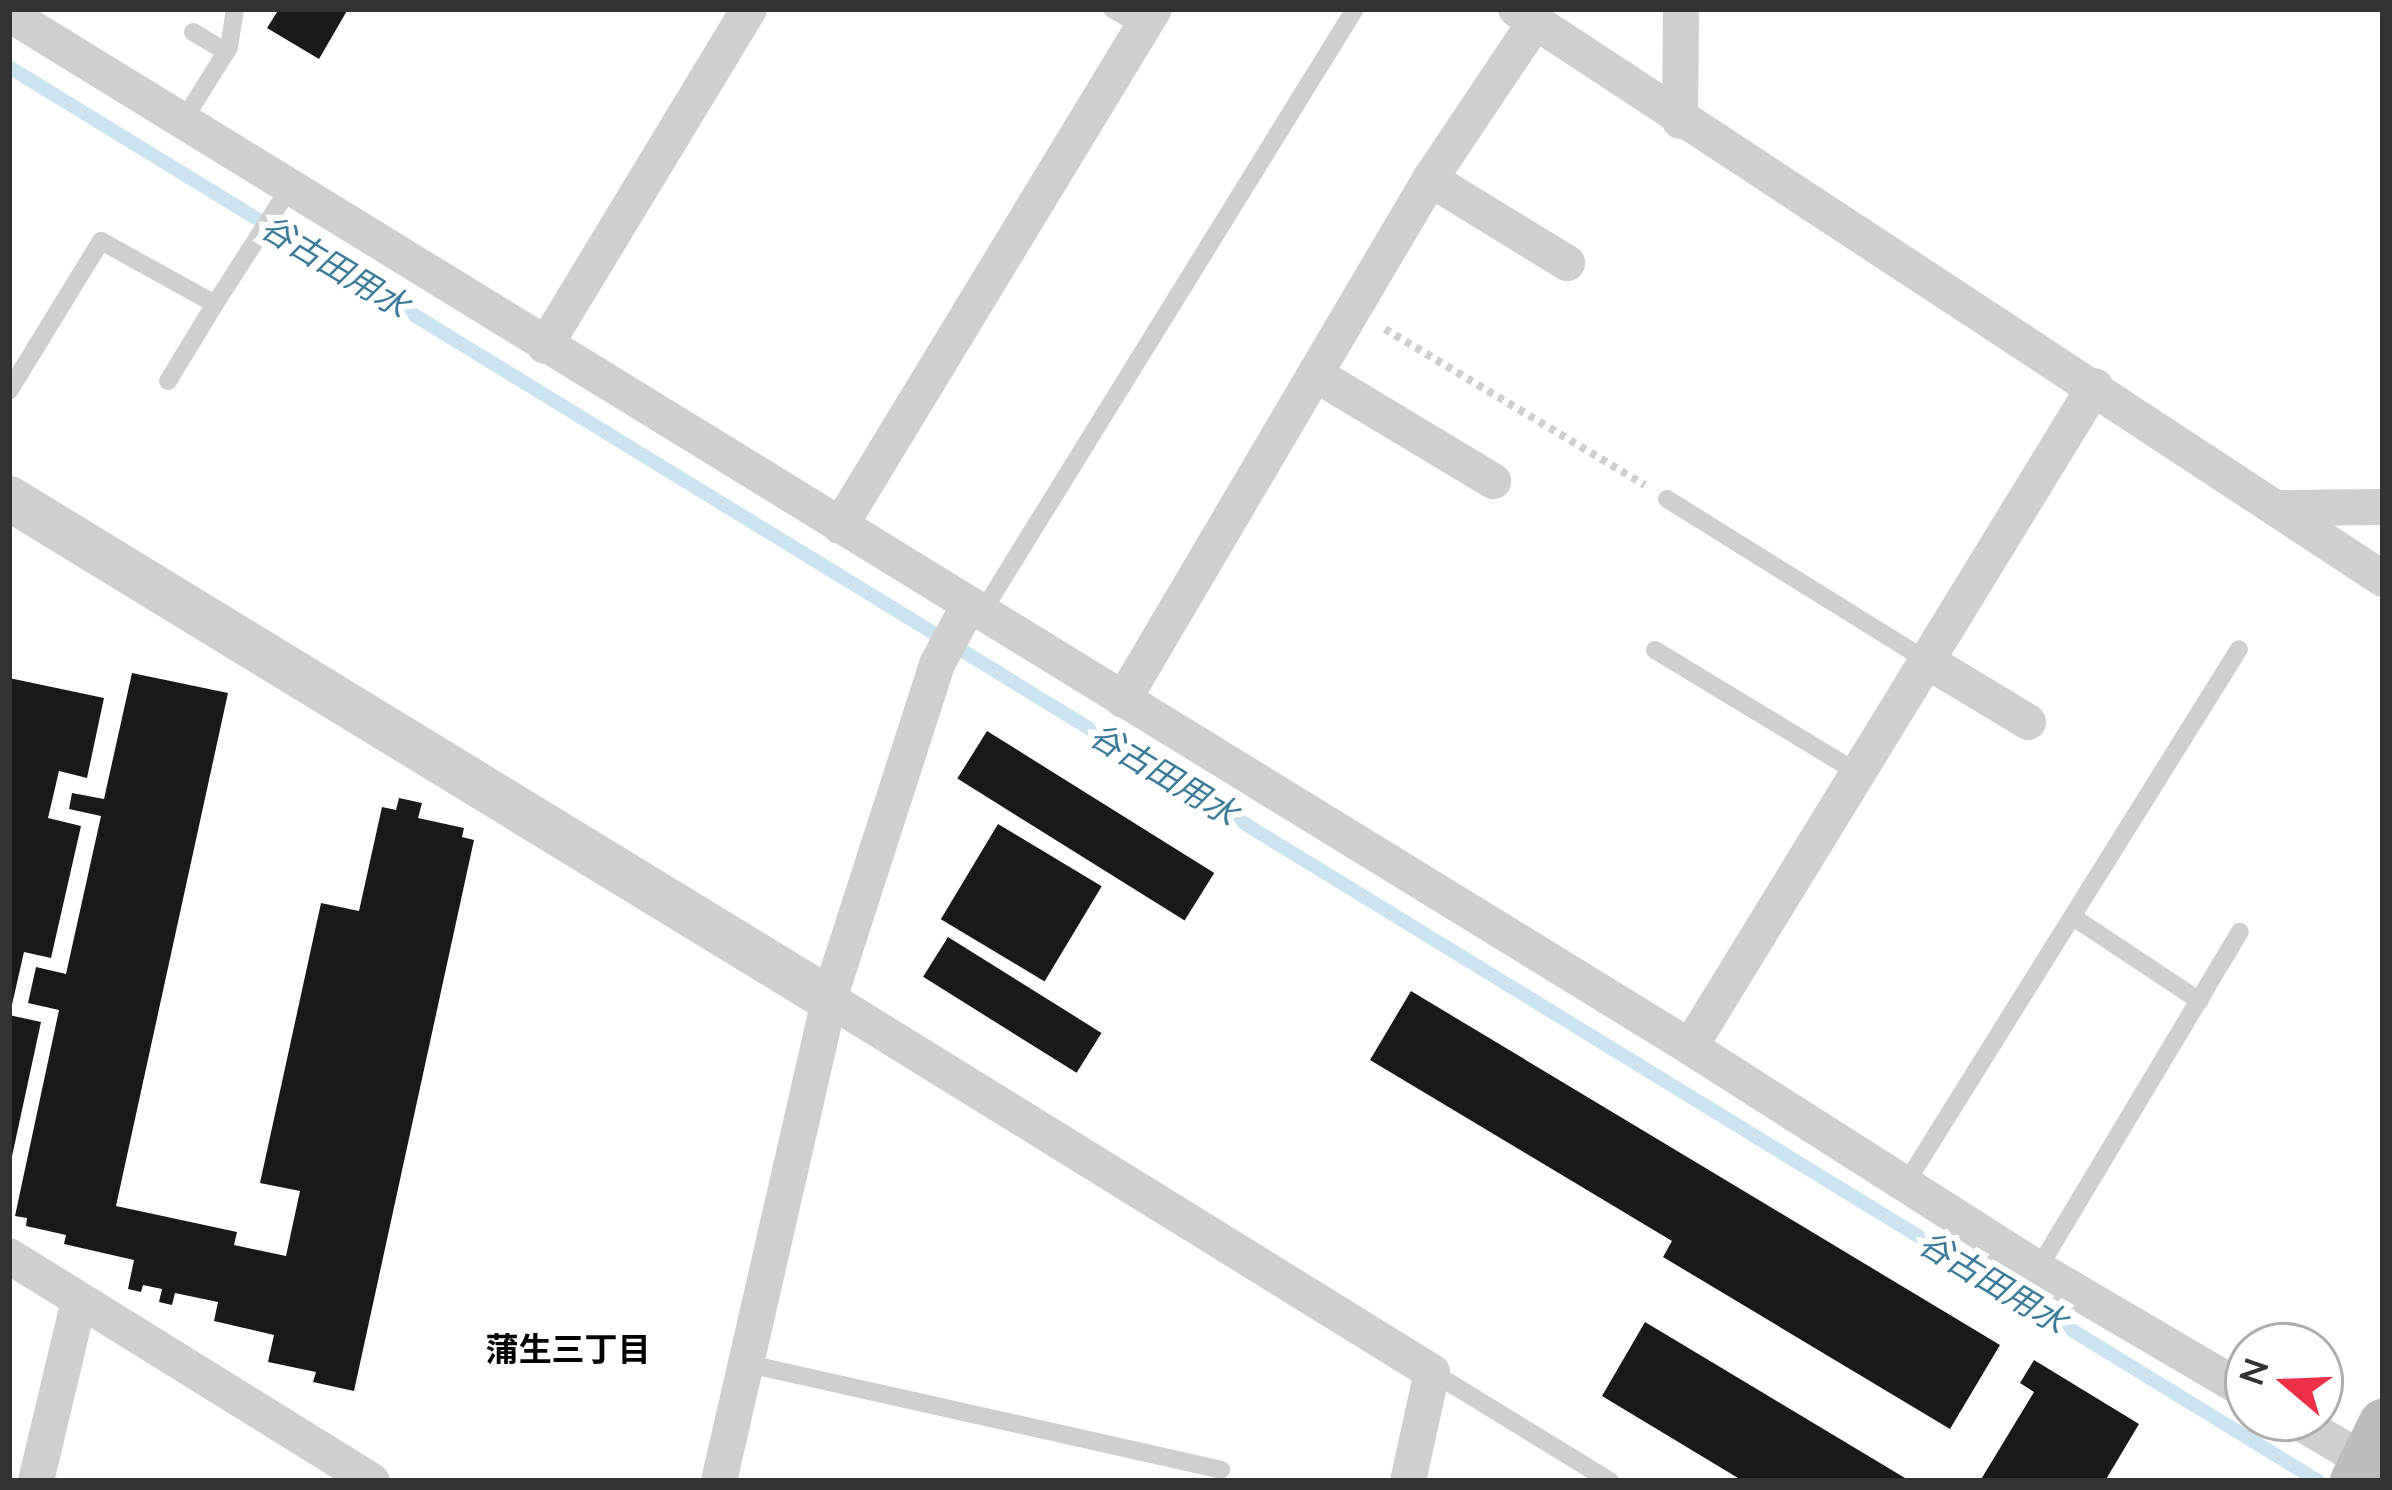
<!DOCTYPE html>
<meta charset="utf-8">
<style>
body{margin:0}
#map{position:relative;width:2392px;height:1490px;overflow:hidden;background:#fff;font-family:Lato,"Noto Sans JP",sans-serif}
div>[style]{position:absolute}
.stream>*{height:14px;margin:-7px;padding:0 7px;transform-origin:7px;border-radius:7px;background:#cce4ef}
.building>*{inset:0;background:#191919;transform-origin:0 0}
.path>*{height:8px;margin-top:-4px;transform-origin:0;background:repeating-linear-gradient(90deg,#cfcfcf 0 6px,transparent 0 12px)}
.service>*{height:18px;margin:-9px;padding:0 9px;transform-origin:9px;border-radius:9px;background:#cfcfcf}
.minor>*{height:36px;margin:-18px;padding:0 18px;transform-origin:18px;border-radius:18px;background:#cfcfcf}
.tertiary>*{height:45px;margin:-22.5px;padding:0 22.5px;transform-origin:22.5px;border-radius:22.5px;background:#cfcfcf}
.secondary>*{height:51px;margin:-25.5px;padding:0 25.5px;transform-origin:25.5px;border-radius:25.5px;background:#bcbcbc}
span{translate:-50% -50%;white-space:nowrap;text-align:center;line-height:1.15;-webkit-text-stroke:12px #fff;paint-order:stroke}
.water-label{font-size:33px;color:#3a7b9a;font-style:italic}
.neighbourhood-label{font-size:33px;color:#000;font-weight:700}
.frame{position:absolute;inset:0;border:12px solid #323232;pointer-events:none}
.north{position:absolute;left:2224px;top:1322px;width:120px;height:120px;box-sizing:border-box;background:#fff;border:3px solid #adadad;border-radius:50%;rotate:289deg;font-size:33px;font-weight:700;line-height:48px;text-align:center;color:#323232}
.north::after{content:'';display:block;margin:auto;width:42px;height:54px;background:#ee2f49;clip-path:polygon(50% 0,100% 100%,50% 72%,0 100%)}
</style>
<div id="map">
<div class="stream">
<i style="left:9px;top:67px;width:2708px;rotate:31.48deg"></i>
</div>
<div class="building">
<i style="clip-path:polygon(279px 9px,348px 9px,319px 59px,267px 28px)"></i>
<i style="clip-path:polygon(132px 673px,228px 693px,116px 1206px,237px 1232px,234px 1245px,286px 1256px,300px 1191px,260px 1183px,321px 903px,359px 911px,382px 807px,396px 810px,399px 798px,422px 803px,418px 818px,464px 828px,462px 837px,474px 840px,354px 1391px,313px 1382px,316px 1372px,268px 1362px,274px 1335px,214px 1321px,218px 1302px,175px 1293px,172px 1305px,159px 1302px,162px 1289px,143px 1285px,141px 1292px,128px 1289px,134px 1260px,64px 1244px,66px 1235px,26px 1226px,27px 1218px,15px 1216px,59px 1010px,28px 1003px,36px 967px,66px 974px,101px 816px,69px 809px,72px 793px,104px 799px)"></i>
<i style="clip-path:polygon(9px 678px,104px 698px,87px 778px,59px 771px,48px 818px,81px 826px,51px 958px,24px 952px,11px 1009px)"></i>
<i style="left:987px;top:731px;width:268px;height:56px;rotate:32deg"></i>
<i style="left:998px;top:824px;width:121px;height:111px;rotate:31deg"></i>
<i style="left:948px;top:937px;width:181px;height:47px;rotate:32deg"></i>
<i style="clip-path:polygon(1411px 991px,2000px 1345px,1950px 1429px,1663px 1257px,1672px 1241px,1370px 1060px)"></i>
<i style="clip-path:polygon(9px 1015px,41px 1022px,11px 1161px,9px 1161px)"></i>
<i style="clip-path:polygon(1645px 1322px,1910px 1481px,1743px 1481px,1602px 1396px)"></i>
<i style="clip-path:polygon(2034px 1360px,2139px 1424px,2105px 1481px,1980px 1481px,2034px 1392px,2020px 1383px)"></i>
</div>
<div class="path">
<i style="left:1385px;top:329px;width:303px;rotate:31deg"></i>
</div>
<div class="service">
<i style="left:1112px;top:9px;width:34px;rotate:30deg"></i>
<i style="left:193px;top:32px;width:39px;rotate:31deg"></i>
<i style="left:183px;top:121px;width:87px;rotate:-58.1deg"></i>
<i style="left:229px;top:47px;width:38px;rotate:-81deg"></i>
<i style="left:168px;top:381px;width:90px;rotate:-58.6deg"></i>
<i style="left:9px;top:391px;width:176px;rotate:-58.5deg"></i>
<i style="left:101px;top:241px;width:130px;rotate:28.9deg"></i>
<i style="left:215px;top:304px;width:139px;rotate:-57.3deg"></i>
<i style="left:1667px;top:499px;width:306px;rotate:31.9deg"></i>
<i style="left:981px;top:614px;width:711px;rotate:-58.28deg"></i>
<i style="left:1655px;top:650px;width:240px;rotate:31.2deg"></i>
<i style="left:2073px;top:917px;width:152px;rotate:33.5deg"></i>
<i style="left:1906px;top:1183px;width:629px;rotate:-58.05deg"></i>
<i style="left:2038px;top:1269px;width:393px;rotate:-59.1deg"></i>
<i style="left:744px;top:1363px;width:489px;rotate:12.6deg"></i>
<i style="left:1432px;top:1372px;width:209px;rotate:31.5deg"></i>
</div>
<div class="minor">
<i style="left:1516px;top:9px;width:1038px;rotate:33.32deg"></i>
<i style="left:9px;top:14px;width:1973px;rotate:31.57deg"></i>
<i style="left:1690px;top:1047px;width:413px;rotate:32.5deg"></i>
<i style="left:2038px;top:1269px;width:243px;rotate:30.4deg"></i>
<i style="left:1680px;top:121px;width:112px;rotate:-89.5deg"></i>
<i style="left:1430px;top:179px;width:161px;rotate:31.5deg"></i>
<i style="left:545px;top:346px;width:394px;rotate:-58.8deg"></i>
<i style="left:1315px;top:374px;width:208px;rotate:31deg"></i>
<i style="left:2277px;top:508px;width:106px;rotate:-0.5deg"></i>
<i style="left:840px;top:526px;width:605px;rotate:-58.73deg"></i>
<i style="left:1927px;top:661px;width:118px;rotate:31.1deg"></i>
<i style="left:1123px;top:700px;width:605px;rotate:-59.49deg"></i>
<i style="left:1430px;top:179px;width:189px;rotate:-56.2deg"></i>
<i style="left:829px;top:999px;width:709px;rotate:31.74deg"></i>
<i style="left:1432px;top:1372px;width:112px;rotate:102.4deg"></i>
<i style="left:1690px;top:1047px;width:775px;rotate:-58.5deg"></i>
<i style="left:9px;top:1256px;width:427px;rotate:31.8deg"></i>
<i style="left:2292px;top:1418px;width:85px;rotate:30.5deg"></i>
<i style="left:2365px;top:1461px;width:18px;rotate:-3deg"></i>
<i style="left:36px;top:1481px;width:186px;rotate:-76.6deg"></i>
<i style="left:719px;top:1481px;width:494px;rotate:-77.1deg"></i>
<i style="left:829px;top:999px;width:352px;rotate:-72.1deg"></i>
<i style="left:937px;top:664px;width:65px;rotate:-61.5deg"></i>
</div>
<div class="tertiary">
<i style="left:9px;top:498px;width:961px;rotate:31.42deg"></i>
</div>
<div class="secondary">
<i style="left:2355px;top:1481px;width:64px;rotate:-63.8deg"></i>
</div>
<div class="water-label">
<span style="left:335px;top:266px;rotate:31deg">谷古田用水</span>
<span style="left:1164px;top:774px;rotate:31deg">谷古田用水</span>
<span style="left:1993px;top:1282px;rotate:31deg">谷古田用水</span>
</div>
<div class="neighbourhood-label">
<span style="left:568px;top:1349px">蒲生三丁目</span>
</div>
<div class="frame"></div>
<div class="north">N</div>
</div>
